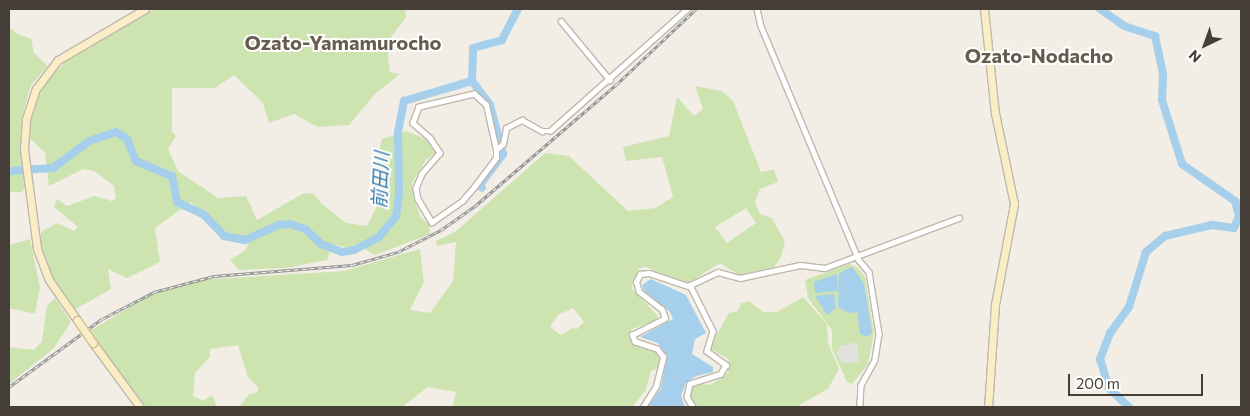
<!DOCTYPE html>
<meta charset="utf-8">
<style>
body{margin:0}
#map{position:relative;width:1250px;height:416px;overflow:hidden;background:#f2eee6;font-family:Commissioner,"Noto Sans JP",sans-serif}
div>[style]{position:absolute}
.green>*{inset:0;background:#cde4b1}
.parking>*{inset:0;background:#e3e1de}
.water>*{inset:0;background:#a5cfeb}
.river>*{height:8px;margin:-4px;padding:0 4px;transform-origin:4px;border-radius:4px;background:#a5cfeb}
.roads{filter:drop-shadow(1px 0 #bfb8ac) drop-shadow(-1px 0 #bfb8ac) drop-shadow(0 1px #bfb8ac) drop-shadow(0 -1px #bfb8ac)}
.street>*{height:4.5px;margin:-2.25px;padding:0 2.25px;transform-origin:2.25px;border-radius:2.25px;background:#fff}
.secondary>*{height:7px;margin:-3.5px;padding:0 3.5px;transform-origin:3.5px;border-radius:3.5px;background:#fbeec7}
.rail>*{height:3px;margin-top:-1.5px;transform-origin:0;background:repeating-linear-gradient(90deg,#fff 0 4px,#959595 0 8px);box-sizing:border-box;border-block:1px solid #959595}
.bridges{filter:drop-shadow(1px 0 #cfc098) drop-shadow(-1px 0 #cfc098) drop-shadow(0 1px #cfc098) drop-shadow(0 -1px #cfc098)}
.secondary-bridge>*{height:7px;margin:-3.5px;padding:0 3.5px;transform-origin:3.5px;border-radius:3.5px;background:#fbeec7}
span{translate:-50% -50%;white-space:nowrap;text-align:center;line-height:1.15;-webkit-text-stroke:4px #fff;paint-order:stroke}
.water-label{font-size:19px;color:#3678a8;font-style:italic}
.quarter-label{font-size:20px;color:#665c4e;font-weight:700}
.frame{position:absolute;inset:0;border:10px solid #443e36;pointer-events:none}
.north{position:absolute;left:1180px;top:20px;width:50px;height:50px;-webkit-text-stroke:4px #fff;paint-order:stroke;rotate:222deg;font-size:14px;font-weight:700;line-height:20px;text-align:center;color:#443e36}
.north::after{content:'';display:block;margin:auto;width:18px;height:22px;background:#443e36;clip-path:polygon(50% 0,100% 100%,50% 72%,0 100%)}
.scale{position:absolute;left:1068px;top:374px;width:135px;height:22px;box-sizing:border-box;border:2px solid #443e36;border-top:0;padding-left:6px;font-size:15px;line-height:18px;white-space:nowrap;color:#443e36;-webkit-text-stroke:4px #fff;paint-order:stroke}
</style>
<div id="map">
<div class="green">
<i style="clip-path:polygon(155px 9px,405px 9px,406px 17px,391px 37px,388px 55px,390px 72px,400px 74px,375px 94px,349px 125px,318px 127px,294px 114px,269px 123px,263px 103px,234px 75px,215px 88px,172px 88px,172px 131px,176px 136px,168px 149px,178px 171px,218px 198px,246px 196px,257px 220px,304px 193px,314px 194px,322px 204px,346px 223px,367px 226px,381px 198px,376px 163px,382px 139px,407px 131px,427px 140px,435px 153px,426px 160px,412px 183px,414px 199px,421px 218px,429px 224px,430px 234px,375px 255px,356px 244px,349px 248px,332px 244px,327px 260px,286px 268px,239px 270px,230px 260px,246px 250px,248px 243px,222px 230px,191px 202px,155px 228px,160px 262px,127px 278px,108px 269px,111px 289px,74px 310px,51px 276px,41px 253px,41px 232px,57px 223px,74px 231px,78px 227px,54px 207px,57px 199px,67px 206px,94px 196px,112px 201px,116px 198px,114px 186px,94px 171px,83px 169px,49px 186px,45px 152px,27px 136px,33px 110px,44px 85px,67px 60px)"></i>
<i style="clip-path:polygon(9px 27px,17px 34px,31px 39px,34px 53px,48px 66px,31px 85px,24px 109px,21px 131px,26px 186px,22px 192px,9px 192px)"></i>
<i style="clip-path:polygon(evenodd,695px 86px,722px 91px,733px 101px,761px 172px,774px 169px,778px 182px,760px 189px,755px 202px,760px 214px,772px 218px,785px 242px,781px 257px,774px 267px,739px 275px,720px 263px,687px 284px,646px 267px,639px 268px,631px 288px,658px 316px,655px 321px,632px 329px,628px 336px,633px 344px,656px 352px,661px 358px,660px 367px,651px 371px,646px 390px,632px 407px,430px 407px,453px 406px,456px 392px,428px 387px,402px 407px,239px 407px,249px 394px,257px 393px,258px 387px,248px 377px,238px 345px,210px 349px,210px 357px,195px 373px,193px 396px,203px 401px,212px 395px,217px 407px,144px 407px,90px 331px,146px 297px,198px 280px,344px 271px,420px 249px,424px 282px,410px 310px,430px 313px,453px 281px,456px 242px,437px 246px,436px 241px,455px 232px,545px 153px,569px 156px,628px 211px,655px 208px,673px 197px,662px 157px,626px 161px,623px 147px,669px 136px,677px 97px,694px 116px,703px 109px,695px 86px,746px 208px,756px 223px,727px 243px,715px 227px,746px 208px,695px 86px,573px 308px,584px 322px,577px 329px,572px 328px,561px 335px,550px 327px,558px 315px,573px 308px)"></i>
<i style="clip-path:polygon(30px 239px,40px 287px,35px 314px,9px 308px,9px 245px)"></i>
<i style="clip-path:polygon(849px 264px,857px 267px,865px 277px,874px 333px,868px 364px,852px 384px,847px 382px,832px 349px,832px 330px,808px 298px,805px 280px)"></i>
<i style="clip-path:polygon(803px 297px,827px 324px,828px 343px,839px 369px,828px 389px,799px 405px,801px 407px,696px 407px,689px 397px,694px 383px,710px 385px,728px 373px,729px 359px,709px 348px,729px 313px,738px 311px,741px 303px,749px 301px,763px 312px,777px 312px)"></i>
<i style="clip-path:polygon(55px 298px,71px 322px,54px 348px,9px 384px,9px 347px,34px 350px,42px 341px,47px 306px)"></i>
</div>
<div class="parking">
<i style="clip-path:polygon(857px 342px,859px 362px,842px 363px,837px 353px,840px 346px)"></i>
</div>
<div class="water">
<i style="clip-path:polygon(852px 267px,864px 284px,872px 332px,868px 337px,860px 334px,857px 312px,849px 313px,838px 307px,839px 273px)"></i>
<i style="clip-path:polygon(837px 274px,838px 291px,815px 293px,814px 282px)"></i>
<i style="clip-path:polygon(651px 279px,686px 295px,706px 333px,695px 339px,692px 354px,713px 367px,713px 372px,696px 376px,686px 383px,681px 396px,685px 407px,648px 407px,661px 388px,667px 356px,658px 343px,640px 337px,673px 319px,670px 312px,644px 291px,642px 285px)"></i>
<i style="clip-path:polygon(834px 294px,836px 308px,827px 315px,815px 296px)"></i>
</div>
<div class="river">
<i style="left:1100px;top:9px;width:29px;rotate:35deg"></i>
<i style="left:1124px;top:26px;width:33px;rotate:18deg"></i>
<i style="left:1155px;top:36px;width:39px;rotate:78deg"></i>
<i style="left:1163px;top:74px;width:26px;rotate:92deg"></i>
<i style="left:1162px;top:100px;width:67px;rotate:72.6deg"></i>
<i style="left:1182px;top:164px;width:65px;rotate:34.9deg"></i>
<i style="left:1235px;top:201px;width:16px;rotate:75deg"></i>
<i style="left:1239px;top:216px;width:13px;rotate:113deg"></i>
<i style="left:1234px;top:228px;width:22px;rotate:-172deg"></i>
<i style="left:1212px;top:225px;width:48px;rotate:166.8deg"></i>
<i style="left:1165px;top:236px;width:25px;rotate:140deg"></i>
<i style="left:1146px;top:252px;width:58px;rotate:107.2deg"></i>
<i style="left:1129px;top:307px;width:32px;rotate:126deg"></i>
<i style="left:1110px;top:333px;width:28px;rotate:111deg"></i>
<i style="left:1100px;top:359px;width:30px;rotate:73deg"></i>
<i style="left:1109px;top:388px;width:28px;rotate:44deg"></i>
<i style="left:472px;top:81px;width:30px;rotate:53deg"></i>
<i style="left:490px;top:105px;width:51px;rotate:75.1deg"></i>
<i style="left:503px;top:154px;width:38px;rotate:127deg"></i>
<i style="left:480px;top:184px;width:4px;rotate:63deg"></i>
<i style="left:9px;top:171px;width:44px;rotate:-3.9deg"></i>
<i style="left:53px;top:168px;width:45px;rotate:-36.9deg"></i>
<i style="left:89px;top:141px;width:28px;rotate:-18deg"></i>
<i style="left:116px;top:132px;width:13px;rotate:32deg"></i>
<i style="left:127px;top:139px;width:24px;rotate:68deg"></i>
<i style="left:136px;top:161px;width:39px;rotate:23deg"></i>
<i style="left:172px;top:176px;width:26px;rotate:79deg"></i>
<i style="left:177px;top:202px;width:29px;rotate:25deg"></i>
<i style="left:203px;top:214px;width:30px;rotate:46deg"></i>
<i style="left:224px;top:236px;width:21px;rotate:11deg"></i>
<i style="left:245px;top:240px;width:37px;rotate:-24deg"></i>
<i style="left:279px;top:225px;width:11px;rotate:-5deg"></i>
<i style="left:290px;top:224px;width:16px;rotate:18deg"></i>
<i style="left:305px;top:229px;width:22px;rotate:43deg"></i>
<i style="left:321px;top:244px;width:22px;rotate:21deg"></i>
<i style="left:342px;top:252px;width:12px;rotate:-9deg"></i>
<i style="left:354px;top:250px;width:28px;rotate:-27deg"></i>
<i style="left:379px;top:237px;width:27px;rotate:-51deg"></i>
<i style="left:396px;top:216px;width:22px;rotate:-82deg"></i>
<i style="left:399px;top:194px;width:62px;rotate:-90.9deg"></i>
<i style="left:398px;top:132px;width:32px;rotate:-79deg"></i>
<i style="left:404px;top:101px;width:71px;rotate:-16.4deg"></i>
<i style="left:472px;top:81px;width:33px;rotate:-88deg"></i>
<i style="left:473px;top:48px;width:30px;rotate:-15deg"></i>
<i style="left:502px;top:40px;width:35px;rotate:-63deg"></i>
</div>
<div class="roads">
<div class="street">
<i style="left:757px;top:9px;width:17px;rotate:77deg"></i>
<i style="left:761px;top:26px;width:254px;rotate:67.3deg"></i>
<i style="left:859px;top:260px;width:16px;rotate:50deg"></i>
<i style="left:869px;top:272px;width:63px;rotate:80.8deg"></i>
<i style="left:879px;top:334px;width:26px;rotate:99deg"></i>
<i style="left:875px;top:360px;width:29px;rotate:119deg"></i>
<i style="left:861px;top:385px;width:22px;rotate:93deg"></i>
<i style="left:561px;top:21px;width:77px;rotate:50.3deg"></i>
<i style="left:496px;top:150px;width:46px;rotate:-102.5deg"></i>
<i style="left:486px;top:105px;width:16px;rotate:-137deg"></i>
<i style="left:474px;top:94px;width:57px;rotate:166.7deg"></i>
<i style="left:419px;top:107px;width:17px;rotate:111deg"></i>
<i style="left:413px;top:123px;width:23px;rotate:41deg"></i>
<i style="left:430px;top:138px;width:18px;rotate:56deg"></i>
<i style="left:440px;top:153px;width:28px;rotate:131deg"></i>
<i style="left:422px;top:174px;width:15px;rotate:113deg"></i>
<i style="left:416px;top:188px;width:11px;rotate:80deg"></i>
<i style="left:418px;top:199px;width:27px;rotate:59deg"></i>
<i style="left:432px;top:222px;width:37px;rotate:-35deg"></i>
<i style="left:462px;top:201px;width:18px;rotate:-49deg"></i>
<i style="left:474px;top:187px;width:36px;rotate:-53deg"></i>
<i style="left:496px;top:158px;width:8px;rotate:-90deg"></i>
<i style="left:496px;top:150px;width:9px;rotate:-41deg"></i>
<i style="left:503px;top:144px;width:16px;rotate:-79deg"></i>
<i style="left:506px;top:128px;width:18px;rotate:-27deg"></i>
<i style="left:522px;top:120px;width:23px;rotate:29deg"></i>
<i style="left:542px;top:131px;width:8px"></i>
<i style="left:550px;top:131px;width:183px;rotate:-41.7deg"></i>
<i style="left:690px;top:285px;width:51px;rotate:63.4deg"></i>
<i style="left:713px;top:331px;width:21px;rotate:107deg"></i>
<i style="left:707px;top:351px;width:24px;rotate:36deg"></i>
<i style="left:726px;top:365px;width:10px;rotate:119deg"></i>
<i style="left:721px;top:374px;width:33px;rotate:162deg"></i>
<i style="left:690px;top:384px;width:13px;rotate:103deg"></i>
<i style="left:687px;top:397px;width:12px;rotate:59deg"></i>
<i style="left:643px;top:407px;width:25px;rotate:-58deg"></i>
<i style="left:656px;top:386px;width:30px;rotate:-76deg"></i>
<i style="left:663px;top:357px;width:10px;rotate:-127deg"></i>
<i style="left:657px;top:349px;width:23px;rotate:-162deg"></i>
<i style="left:635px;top:342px;width:8px;rotate:-113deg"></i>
<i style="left:632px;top:335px;width:37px;rotate:-27deg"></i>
<i style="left:665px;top:318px;width:9px;rotate:-111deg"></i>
<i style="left:662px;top:310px;width:29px;rotate:-142deg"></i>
<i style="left:639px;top:292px;width:10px;rotate:-107deg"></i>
<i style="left:636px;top:282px;width:9px;rotate:-63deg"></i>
<i style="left:640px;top:274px;width:9px;rotate:-6deg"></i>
<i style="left:649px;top:273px;width:41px;rotate:18.4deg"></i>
<i style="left:688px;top:286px;width:33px;rotate:-25deg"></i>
<i style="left:718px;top:272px;width:23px;rotate:15deg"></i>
<i style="left:740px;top:278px;width:61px;rotate:-12.2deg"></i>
<i style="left:800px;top:265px;width:25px;rotate:7deg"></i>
<i style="left:825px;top:268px;width:143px;rotate:-20.5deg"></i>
</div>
<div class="secondary">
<i style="left:984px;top:9px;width:105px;rotate:84deg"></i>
<i style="left:995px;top:113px;width:93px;rotate:78.2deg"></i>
<i style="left:1014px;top:204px;width:103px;rotate:100.7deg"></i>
<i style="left:995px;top:305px;width:102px;rotate:93.9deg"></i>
<i style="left:77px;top:320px;width:49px;rotate:-125deg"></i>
<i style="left:49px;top:280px;width:34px;rotate:-111deg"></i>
<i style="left:37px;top:248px;width:100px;rotate:-97.5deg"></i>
<i style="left:24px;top:149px;width:30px;rotate:-86deg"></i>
<i style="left:26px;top:119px;width:32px;rotate:-72deg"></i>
<i style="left:36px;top:89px;width:36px;rotate:-53deg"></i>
<i style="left:58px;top:60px;width:101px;rotate:-30.4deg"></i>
<i style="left:93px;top:343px;width:79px;rotate:53.7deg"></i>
</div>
</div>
<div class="rail">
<i style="left:9px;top:387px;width:115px;rotate:-36.2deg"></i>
<i style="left:102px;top:319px;width:59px;rotate:-27.4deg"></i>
<i style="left:154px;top:292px;width:62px;rotate:-14.9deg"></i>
<i style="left:214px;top:276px;width:138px;rotate:-4.6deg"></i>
<i style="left:352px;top:265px;width:48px;rotate:-15.8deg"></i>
<i style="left:398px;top:252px;width:48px;rotate:-27.1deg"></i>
<i style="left:441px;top:230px;width:42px;rotate:-35.2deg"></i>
<i style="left:475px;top:206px;width:187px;rotate:-40.7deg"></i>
<i style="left:617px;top:84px;width:109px;rotate:-43.5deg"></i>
</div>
<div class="bridges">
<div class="secondary-bridge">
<i style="left:77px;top:320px;width:28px;rotate:55deg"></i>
</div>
</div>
<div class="water-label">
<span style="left:380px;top:180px;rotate:-87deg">前田川</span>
</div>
<div class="quarter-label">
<span style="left:343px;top:42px">Ozato-Yamamurocho</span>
<span style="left:1039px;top:55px">Ozato-Nodacho</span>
</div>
<div class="frame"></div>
<div class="north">N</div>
<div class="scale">200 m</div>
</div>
